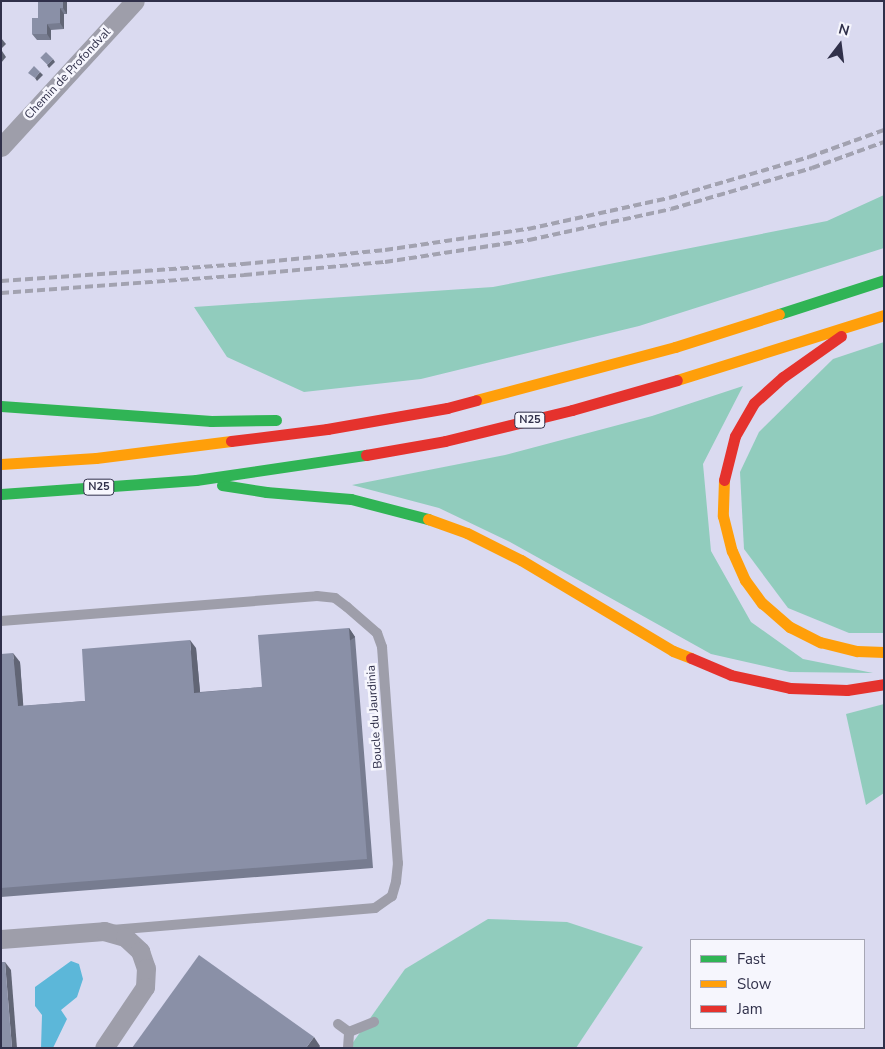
<!DOCTYPE html>
<style>
body{margin:0}
#map{position:relative;width:885px;height:1049px;overflow:hidden;background:#dadaf0;font-family:"Nunito Sans",sans-serif}
div>[style]{position:absolute}
.forest>*{inset:0;background:#91ccbd}
.water>*{inset:0;background:#5cb7d9}
.lane>*{height:10px;margin:-5px;padding:0 5px;transform-origin:5px;border-radius:5px;background:#9e9eaa}
.street>*{height:19px;margin:-9.5px;padding:0 9.5px;transform-origin:9.5px;border-radius:9.5px;background:#9e9eaa}
.fast>*{height:11px;margin:-5.5px;padding:0 5.5px;transform-origin:5.5px;border-radius:5.5px;background:#30b455}
.slow>*{height:11px;margin:-5.5px;padding:0 5.5px;transform-origin:5.5px;border-radius:5.5px;background:#ff9f0a}
.jam>*{height:11px;margin:-5.5px;padding:0 5.5px;transform-origin:5.5px;border-radius:5.5px;background:#e5322d}
.rail>*{height:4px;margin-top:-2px;transform-origin:0;background:repeating-linear-gradient(90deg,#a2a2b0 0 8px,transparent 0 12px)}
.wall>*{inset:0;background:#777c90}
.shaded-wall>*{inset:0;background:#616575;transform-origin:0 0}
.building>*{inset:0;background:#8a90a7;transform-origin:0 0}
span{translate:-50% -50%;white-space:nowrap;text-align:center;line-height:1.15;-webkit-text-stroke:5px #f6f6fd;paint-order:stroke}
.shield-label span{padding:1px 4px;background:#f6f6fd;border:1px solid;border-radius:4px;-webkit-text-stroke-width:0}
.shield-label{font-size:11px;color:#30304a;font-weight:700}
.street-label{font-size:12px;color:#30304a}
.frame{position:absolute;inset:0;border:2px solid #30304a;pointer-events:none}
.legend{position:absolute;left:690px;top:939px;width:175px;height:90px;box-sizing:border-box;background:#f6f6fd;border:1px solid #a7a7b5;margin:0;padding:6px 9px;list-style:none;font-size:15px;color:#30304a}
.legend li{display:flex;align-items:center;gap:10px;height:25px}
.legend b{width:25px;border:1px solid #a7a7b5}
.north{position:absolute;left:815px;top:20px;width:50px;height:50px;-webkit-text-stroke:4px #f6f6fd;paint-order:stroke;rotate:15deg;font-size:14px;font-weight:700;line-height:20px;text-align:center;color:#30304a}
.north::after{content:'';display:block;margin:auto;width:18px;height:22px;background:#30304a;clip-path:polygon(50% 0,100% 100%,50% 72%,0 100%)}
</style>
<div id="map">
<div class="forest">
<i style="clip-path:polygon(884px 195px,884px 248px,639px 326px,421px 379px,304px 392px,227px 357px,194px 307px,493px 287px,827px 221px)"></i>
<i style="clip-path:polygon(884px 342px,884px 633px,849px 633px,788px 608px,744px 549px,740px 472px,759px 432px,833px 359px)"></i>
<i style="clip-path:polygon(743px 386px,703px 464px,711px 551px,751px 622px,803px 659px,873px 673px,790px 672px,711px 654px,510px 542px,439px 508px,352px 485px,505px 455px,652px 416px)"></i>
<i style="clip-path:polygon(884px 704px,884px 793px,866px 805px,846px 714px)"></i>
<i style="clip-path:polygon(488px 919px,567px 922px,643px 947px,576px 1048px,349px 1048px,405px 969px)"></i>
</div>
<div class="water">
<i style="clip-path:polygon(71px 961px,79px 964px,83px 979px,77px 997px,61px 1010px,67px 1019px,53px 1048px,41px 1048px,42px 1015px,35px 1006px,35px 987px)"></i>
</div>
<div class="lane">
<i style="left:1px;top:621px;width:317px;rotate:-4.5deg"></i>
<i style="left:317px;top:596px;width:18px;rotate:6deg"></i>
<i style="left:335px;top:598px;width:15px;rotate:37deg"></i>
<i style="left:347px;top:607px;width:40px;rotate:41deg"></i>
<i style="left:377px;top:633px;width:15px;rotate:70deg"></i>
<i style="left:382px;top:647px;width:217px;rotate:85.8deg"></i>
<i style="left:398px;top:863px;width:19px;rotate:96deg"></i>
<i style="left:396px;top:882px;width:15px;rotate:106deg"></i>
<i style="left:392px;top:896px;width:21px;rotate:145deg"></i>
<i style="left:375px;top:908px;width:261px;rotate:175.2deg"></i>
<i style="left:338px;top:1024px;width:14px;rotate:36deg"></i>
<i style="left:349px;top:1032px;width:27px;rotate:-22deg"></i>
<i style="left:348px;top:1048px;width:16px;rotate:-86deg"></i>
</div>
<div class="street">
<i style="left:1px;top:147px;width:198px;rotate:-47.5deg"></i>
<i style="left:1px;top:939px;width:103px;rotate:-4.4deg"></i>
<i style="left:104px;top:931px;width:22px;rotate:16deg"></i>
<i style="left:125px;top:937px;width:21px;rotate:43deg"></i>
<i style="left:140px;top:951px;width:18px;rotate:71deg"></i>
<i style="left:146px;top:968px;width:19px;rotate:93deg"></i>
<i style="left:145px;top:987px;width:73px;rotate:123.9deg"></i>
</div>
<div class="fast">
<i style="left:779px;top:314px;width:110px;rotate:-17.9deg"></i>
<i style="left:1px;top:406px;width:211px;rotate:4.1deg"></i>
<i style="left:211px;top:421px;width:65px;rotate:-0.9deg"></i>
<i style="left:222px;top:485px;width:45px;rotate:9deg"></i>
<i style="left:266px;top:492px;width:85px;rotate:4.7deg"></i>
<i style="left:351px;top:499px;width:80px;rotate:14.6deg"></i>
<i style="left:1px;top:494px;width:196px;rotate:-4.1deg"></i>
<i style="left:196px;top:480px;width:172px;rotate:-8.4deg"></i>
</div>
<div class="slow">
<i style="left:677px;top:380px;width:217px;rotate:-17.4deg"></i>
<i style="left:476px;top:400px;width:206px;rotate:-14.9deg"></i>
<i style="left:675px;top:347px;width:109px;rotate:-17.6deg"></i>
<i style="left:1px;top:464px;width:95px;rotate:-3.6deg"></i>
<i style="left:96px;top:458px;width:136px;rotate:-7.2deg"></i>
<i style="left:724px;top:480px;width:36px;rotate:92deg"></i>
<i style="left:723px;top:516px;width:36px;rotate:76deg"></i>
<i style="left:732px;top:551px;width:32px;rotate:66deg"></i>
<i style="left:745px;top:580px;width:29px;rotate:54deg"></i>
<i style="left:762px;top:603px;width:37px;rotate:41deg"></i>
<i style="left:790px;top:627px;width:34px;rotate:27deg"></i>
<i style="left:820px;top:642px;width:38px;rotate:14deg"></i>
<i style="left:857px;top:651px;width:27px;rotate:2deg"></i>
<i style="left:428px;top:519px;width:41px;rotate:19.7deg"></i>
<i style="left:467px;top:533px;width:60px;rotate:26.6deg"></i>
<i style="left:521px;top:560px;width:177px;rotate:30.9deg"></i>
<i style="left:673px;top:651px;width:19px;rotate:21deg"></i>
</div>
<div class="jam">
<i style="left:231px;top:441px;width:97px;rotate:-7.1deg"></i>
<i style="left:327px;top:429px;width:122px;rotate:-9.9deg"></i>
<i style="left:447px;top:408px;width:30px;rotate:-15deg"></i>
<i style="left:366px;top:455px;width:80px;rotate:-10deg"></i>
<i style="left:445px;top:441px;width:131px;rotate:-13.7deg"></i>
<i style="left:572px;top:410px;width:109px;rotate:-15.9deg"></i>
<i style="left:724px;top:480px;width:45px;rotate:-76deg"></i>
<i style="left:735px;top:436px;width:38px;rotate:-60deg"></i>
<i style="left:754px;top:403px;width:39px;rotate:-42deg"></i>
<i style="left:783px;top:377px;width:71px;rotate:-35.3deg"></i>
<i style="left:691px;top:658px;width:43px;rotate:23deg"></i>
<i style="left:731px;top:675px;width:60px;rotate:12.4deg"></i>
<i style="left:790px;top:688px;width:57px;rotate:2deg"></i>
<i style="left:847px;top:690px;width:37px;rotate:-9deg"></i>
</div>
<div class="rail">
<i style="left:1px;top:281px;width:243px;rotate:-4deg"></i>
<i style="left:243px;top:264px;width:143px;rotate:-5.6deg"></i>
<i style="left:385px;top:250px;width:145px;rotate:-8.4deg"></i>
<i style="left:528px;top:229px;width:144px;rotate:-12.4deg"></i>
<i style="left:669px;top:198px;width:146px;rotate:-16.3deg"></i>
<i style="left:809px;top:157px;width:80px;rotate:-19.8deg"></i>
<i style="left:1px;top:293px;width:244px;rotate:-4.2deg"></i>
<i style="left:244px;top:275px;width:142px;rotate:-5.3deg"></i>
<i style="left:385px;top:262px;width:146px;rotate:-8.7deg"></i>
<i style="left:529px;top:240px;width:145px;rotate:-12.3deg"></i>
<i style="left:671px;top:209px;width:147px;rotate:-16.2deg"></i>
<i style="left:812px;top:168px;width:77px;rotate:-19.9deg"></i>
</div>
<div class="wall">
<i style="clip-path:polygon(38px 1px,67px 1px,67px 14px,64px 14px,64px 29px,51px 30px,51px 40px,37px 40px,32px 34px,38px 18px)"></i>
<i style="clip-path:polygon(349px 628px,355px 637px,373px 868px,1px 897px,1px 654px,20px 662px,23px 706px,85px 701px,196px 648px,200px 692px,262px 687px)"></i>
</div>
<div class="shaded-wall">
<i style="clip-path:polygon(63px 1px,67px 1px,67px 14px,63px 8px)"></i>
<i style="clip-path:polygon(60px 8px,64px 14px,64px 29px,60px 23px)"></i>
<i style="clip-path:polygon(47px 24px,51px 30px,51px 40px,47px 34px)"></i>
<i style="clip-path:polygon(1px 38px,6px 44px,1px 49px)"></i>
<i style="clip-path:polygon(2px 51px,6px 57px,1px 63px,1px 52px)"></i>
<i style="clip-path:polygon(53px 59px,55px 62px,49px 68px,47px 65px)"></i>
<i style="clip-path:polygon(40px 72px,43px 75px,37px 81px,35px 78px)"></i>
<i style="left:349px;top:628px;width:11px;height:232px;rotate:56deg"></i>
<i style="clip-path:polygon(190px 640px,196px 648px,201px 702px,194px 693px)"></i>
<i style="clip-path:polygon(13px 653px,20px 662px,24px 715px,18px 706px)"></i>
<i style="clip-path:polygon(5px 962px,11px 970px,17px 1048px,12px 1048px)"></i>
<i style="clip-path:polygon(314px 1037px,320px 1046px,319px 1048px,306px 1048px)"></i>
</div>
<div class="building">
<i style="clip-path:polygon(38px 1px,63px 1px,63px 8px,60px 8px,60px 23px,47px 24px,47px 34px,32px 34px,32px 18px,38px 18px)"></i>
<i style="left:46px;top:52px;width:10px;height:8px;rotate:45deg"></i>
<i style="clip-path:polygon(34px 66px,40px 72px,35px 78px,28px 73px)"></i>
<i style="clip-path:polygon(349px 628px,367px 859px,1px 888px,1px 654px,13px 653px,18px 706px,85px 701px,82px 649px,190px 640px,194px 693px,262px 687px,258px 635px)"></i>
<i style="clip-path:polygon(199px 955px,314px 1037px,306px 1048px,132px 1048px)"></i>
<i style="clip-path:polygon(1px 962px,5px 962px,12px 1048px,1px 1048px)"></i>
</div>
<div class="shield-label">
<span style="left:530px;top:420px">N25</span>
<span style="left:99px;top:487px">N25</span>
</div>
<div class="street-label">
<span style="left:68px;top:74px;rotate:-47deg">Chemin de Profondval</span>
<span style="left:375px;top:717px;rotate:-94deg">Boucle du Jaurdinia</span>
</div>
<div class="frame"></div>
<ul class="legend">
<li><b style="height:6px;background:#30b455"></b>Fast</li>
<li><b style="height:6px;background:#ff9f0a"></b>Slow</li>
<li><b style="height:6px;background:#e5322d"></b>Jam</li>
</ul>
<div class="north">N</div>
</div>
